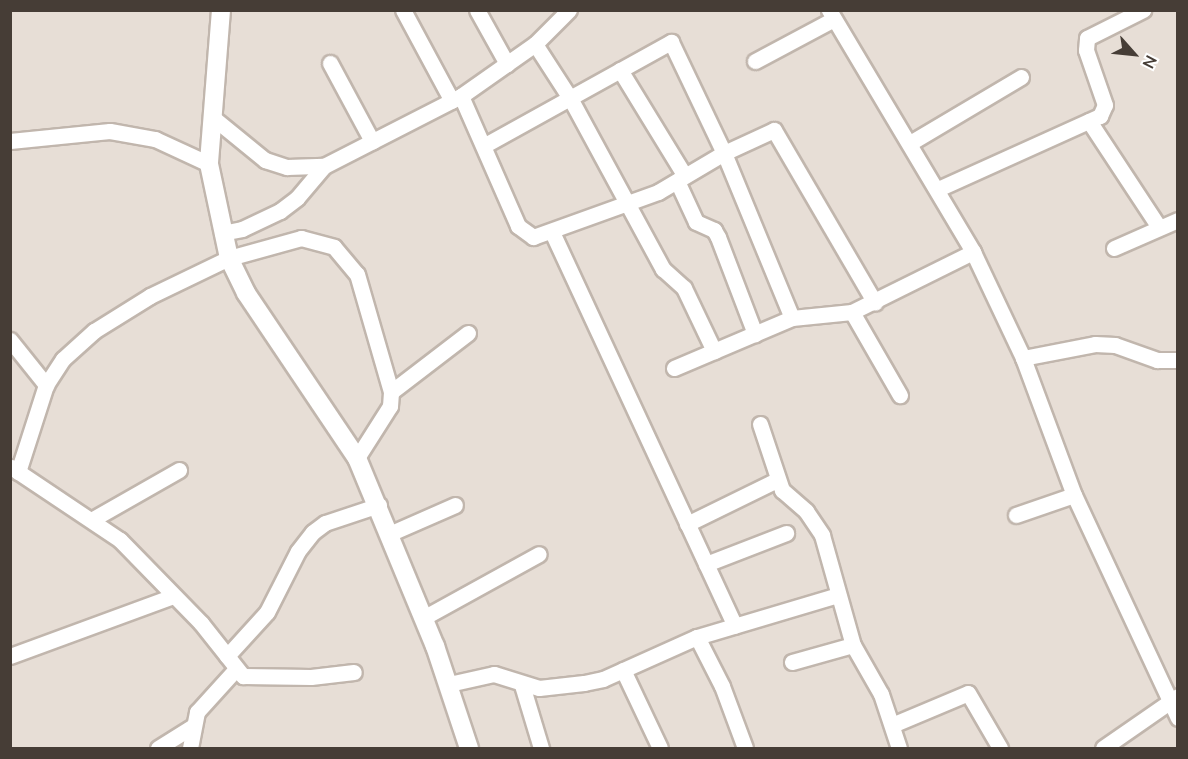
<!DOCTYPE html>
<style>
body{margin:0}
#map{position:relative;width:1188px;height:759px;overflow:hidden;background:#f3ede8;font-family:Mulish,sans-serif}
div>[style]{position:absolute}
.residential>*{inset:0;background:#e7ded6;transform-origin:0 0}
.roads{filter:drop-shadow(2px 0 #c1b6ad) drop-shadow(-2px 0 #c1b6ad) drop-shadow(0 2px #c1b6ad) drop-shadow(0 -2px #c1b6ad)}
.minor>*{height:15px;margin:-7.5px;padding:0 7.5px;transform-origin:7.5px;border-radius:7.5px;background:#fff}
.tertiary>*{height:18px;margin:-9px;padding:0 9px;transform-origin:9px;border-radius:9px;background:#fff}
span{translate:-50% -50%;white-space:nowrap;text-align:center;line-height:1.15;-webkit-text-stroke:4.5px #fff;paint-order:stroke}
.frame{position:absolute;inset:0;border:12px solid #463d36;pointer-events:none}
.north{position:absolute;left:1104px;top:24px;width:60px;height:60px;-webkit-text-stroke:4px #fff;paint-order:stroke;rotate:117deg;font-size:16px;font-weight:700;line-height:24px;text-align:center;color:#463d36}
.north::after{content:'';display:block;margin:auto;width:21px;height:27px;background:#463d36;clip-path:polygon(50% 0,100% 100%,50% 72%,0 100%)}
</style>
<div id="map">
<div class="residential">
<i style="left:11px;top:11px;width:1166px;height:737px"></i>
</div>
<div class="roads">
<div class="minor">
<i style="left:403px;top:10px;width:103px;rotate:61.7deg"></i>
<i style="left:477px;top:10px;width:62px;rotate:60.9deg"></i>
<i style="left:829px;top:10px;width:282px;rotate:59.2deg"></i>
<i style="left:973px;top:252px;width:117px;rotate:64.7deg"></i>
<i style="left:1023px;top:358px;width:146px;rotate:69.6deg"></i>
<i style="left:1074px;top:495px;width:246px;rotate:65deg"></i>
<i style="left:535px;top:44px;width:64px;rotate:57.1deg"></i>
<i style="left:570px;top:98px;width:195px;rotate:61.5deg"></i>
<i style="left:663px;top:269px;width:28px;rotate:42deg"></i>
<i style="left:684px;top:288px;width:70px;rotate:64.5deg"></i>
<i style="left:755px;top:61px;width:89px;rotate:-28deg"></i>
<i style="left:330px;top:63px;width:89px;rotate:61.7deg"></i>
<i style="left:620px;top:70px;width:124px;rotate:58.5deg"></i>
<i style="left:461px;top:96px;width:142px;rotate:66.3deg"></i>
<i style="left:518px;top:226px;width:19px;rotate:36deg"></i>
<i style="left:533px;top:237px;width:133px;rotate:-19.8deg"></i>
<i style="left:658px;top:192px;width:77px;rotate:-30.6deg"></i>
<i style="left:724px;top:153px;width:55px;rotate:-24.7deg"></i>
<i style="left:774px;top:130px;width:200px;rotate:59.7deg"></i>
<i style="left:211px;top:116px;width:70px;rotate:39.2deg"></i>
<i style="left:265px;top:160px;width:23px;rotate:18deg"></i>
<i style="left:287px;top:167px;width:37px;rotate:-2deg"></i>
<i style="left:324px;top:166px;width:154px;rotate:-27.1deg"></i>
<i style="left:461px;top:96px;width:90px;rotate:-35.1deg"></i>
<i style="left:535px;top:44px;width:48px;rotate:-45deg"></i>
<i style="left:1089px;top:121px;width:127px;rotate:56.6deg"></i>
<i style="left:10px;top:141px;width:100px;rotate:-5.7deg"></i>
<i style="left:110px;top:131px;width:46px;rotate:10.1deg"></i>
<i style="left:155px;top:139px;width:60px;rotate:24.8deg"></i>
<i style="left:910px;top:143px;width:129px;rotate:-30.7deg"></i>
<i style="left:485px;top:145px;width:213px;rotate:-29deg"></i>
<i style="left:671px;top:42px;width:123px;rotate:64.5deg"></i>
<i style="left:724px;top:153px;width:178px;rotate:67.6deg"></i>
<i style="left:677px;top:181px;width:45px;rotate:65.1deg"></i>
<i style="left:696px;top:222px;width:20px;rotate:24deg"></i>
<i style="left:714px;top:230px;width:8px;rotate:60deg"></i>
<i style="left:718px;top:237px;width:104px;rotate:69.1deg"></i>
<i style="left:938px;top:189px;width:178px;rotate:-24.3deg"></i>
<i style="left:1100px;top:116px;width:12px;rotate:-66deg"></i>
<i style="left:1105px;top:105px;width:58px;rotate:-109.1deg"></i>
<i style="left:1086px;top:50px;width:12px;rotate:-85deg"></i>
<i style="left:1087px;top:38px;width:63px;rotate:-26.6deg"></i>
<i style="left:552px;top:232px;width:434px;rotate:65.1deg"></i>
<i style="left:222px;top:233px;width:20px;rotate:-11deg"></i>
<i style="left:242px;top:229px;width:42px;rotate:-25.3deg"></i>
<i style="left:280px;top:211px;width:21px;rotate:-37deg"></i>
<i style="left:297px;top:198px;width:42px;rotate:-49.8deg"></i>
<i style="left:1114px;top:248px;width:70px;rotate:-23.6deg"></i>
<i style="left:852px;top:312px;width:96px;rotate:60deg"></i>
<i style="left:10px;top:340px;width:58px;rotate:51.3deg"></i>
<i style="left:1023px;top:358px;width:73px;rotate:-11deg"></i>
<i style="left:1095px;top:344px;width:20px;rotate:3deg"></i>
<i style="left:1115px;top:345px;width:45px;rotate:19.7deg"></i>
<i style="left:1157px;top:360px;width:21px"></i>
<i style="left:674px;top:368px;width:128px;rotate:-23deg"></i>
<i style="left:792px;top:318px;width:60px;rotate:-5.7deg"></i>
<i style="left:852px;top:312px;width:135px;rotate:-26.4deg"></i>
<i style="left:391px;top:392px;width:97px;rotate:-37.5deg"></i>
<i style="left:760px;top:424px;width:70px;rotate:71.6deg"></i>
<i style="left:782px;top:490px;width:32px;rotate:41deg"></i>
<i style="left:806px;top:511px;width:29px;rotate:56deg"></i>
<i style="left:822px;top:535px;width:114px;rotate:74.3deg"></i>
<i style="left:853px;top:645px;width:56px;rotate:60.3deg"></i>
<i style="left:881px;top:694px;width:57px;rotate:71.6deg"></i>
<i style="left:11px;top:467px;width:131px;rotate:33.8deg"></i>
<i style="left:120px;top:540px;width:116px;rotate:45.7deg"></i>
<i style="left:201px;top:623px;width:68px;rotate:51.6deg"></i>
<i style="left:243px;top:676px;width:68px;rotate:0.8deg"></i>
<i style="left:311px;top:677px;width:43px;rotate:-6.6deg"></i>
<i style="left:18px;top:472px;width:91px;rotate:-72.2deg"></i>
<i style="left:46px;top:385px;width:31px;rotate:-57deg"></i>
<i style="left:63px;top:359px;width:42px;rotate:-42.1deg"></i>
<i style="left:94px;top:331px;width:66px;rotate:-32deg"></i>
<i style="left:150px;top:296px;width:88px;rotate:-25.7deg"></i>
<i style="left:229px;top:258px;width:75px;rotate:-15.5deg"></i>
<i style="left:301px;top:238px;width:34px;rotate:15deg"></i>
<i style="left:334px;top:247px;width:35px;rotate:50deg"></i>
<i style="left:357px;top:274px;width:123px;rotate:73.9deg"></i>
<i style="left:391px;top:392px;width:14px;rotate:94deg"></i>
<i style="left:390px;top:406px;width:62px;rotate:122.4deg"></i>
<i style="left:1016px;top:515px;width:61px;rotate:-19deg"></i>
<i style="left:93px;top:519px;width:99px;rotate:-29.7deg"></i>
<i style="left:687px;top:524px;width:100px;rotate:-26.1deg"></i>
<i style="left:389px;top:534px;width:72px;rotate:-23.7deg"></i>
<i style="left:706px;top:564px;width:86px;rotate:-21.2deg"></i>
<i style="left:423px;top:618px;width:132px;rotate:-28.9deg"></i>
<i style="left:697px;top:637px;width:55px;rotate:63deg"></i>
<i style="left:722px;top:686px;width:66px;rotate:69.6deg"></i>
<i style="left:10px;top:656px;width:174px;rotate:-20.2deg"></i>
<i style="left:227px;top:656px;width:59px;rotate:-47.7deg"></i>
<i style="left:267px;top:612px;width:68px;rotate:-63.1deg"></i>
<i style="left:298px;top:551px;width:24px;rotate:-52deg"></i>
<i style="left:313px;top:532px;width:15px;rotate:-37deg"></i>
<i style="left:325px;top:523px;width:57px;rotate:-18.4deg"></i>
<i style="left:792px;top:662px;width:63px;rotate:-15.6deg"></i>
<i style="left:623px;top:670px;width:86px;rotate:64.6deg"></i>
<i style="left:449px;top:684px;width:46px;rotate:-12.5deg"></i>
<i style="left:494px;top:674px;width:47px;rotate:17.3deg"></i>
<i style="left:539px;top:688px;width:45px;rotate:-6.3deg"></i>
<i style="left:584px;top:683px;width:19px;rotate:-12deg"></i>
<i style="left:603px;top:679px;width:103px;rotate:-24.1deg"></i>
<i style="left:697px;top:637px;width:147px;rotate:-16.6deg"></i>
<i style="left:522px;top:685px;width:66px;rotate:73.2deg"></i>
<i style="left:892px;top:725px;width:82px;rotate:-22.8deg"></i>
<i style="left:968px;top:693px;width:64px;rotate:59.8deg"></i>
<i style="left:158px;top:748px;width:40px;rotate:-32deg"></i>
<i style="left:190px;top:748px;width:37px;rotate:-79deg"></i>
<i style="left:197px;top:712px;width:58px;rotate:-47.8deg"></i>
<i style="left:1103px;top:748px;width:91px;rotate:-34.7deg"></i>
</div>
<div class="tertiary">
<i style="left:221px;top:10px;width:154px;rotate:94.5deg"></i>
<i style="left:209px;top:164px;width:96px;rotate:78deg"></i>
<i style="left:229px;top:258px;width:39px;rotate:64deg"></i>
<i style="left:246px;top:293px;width:199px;rotate:56.1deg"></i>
<i style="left:357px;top:458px;width:204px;rotate:67.5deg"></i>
<i style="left:435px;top:646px;width:108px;rotate:71.6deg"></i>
</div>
</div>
<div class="frame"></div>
<div class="north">N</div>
</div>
